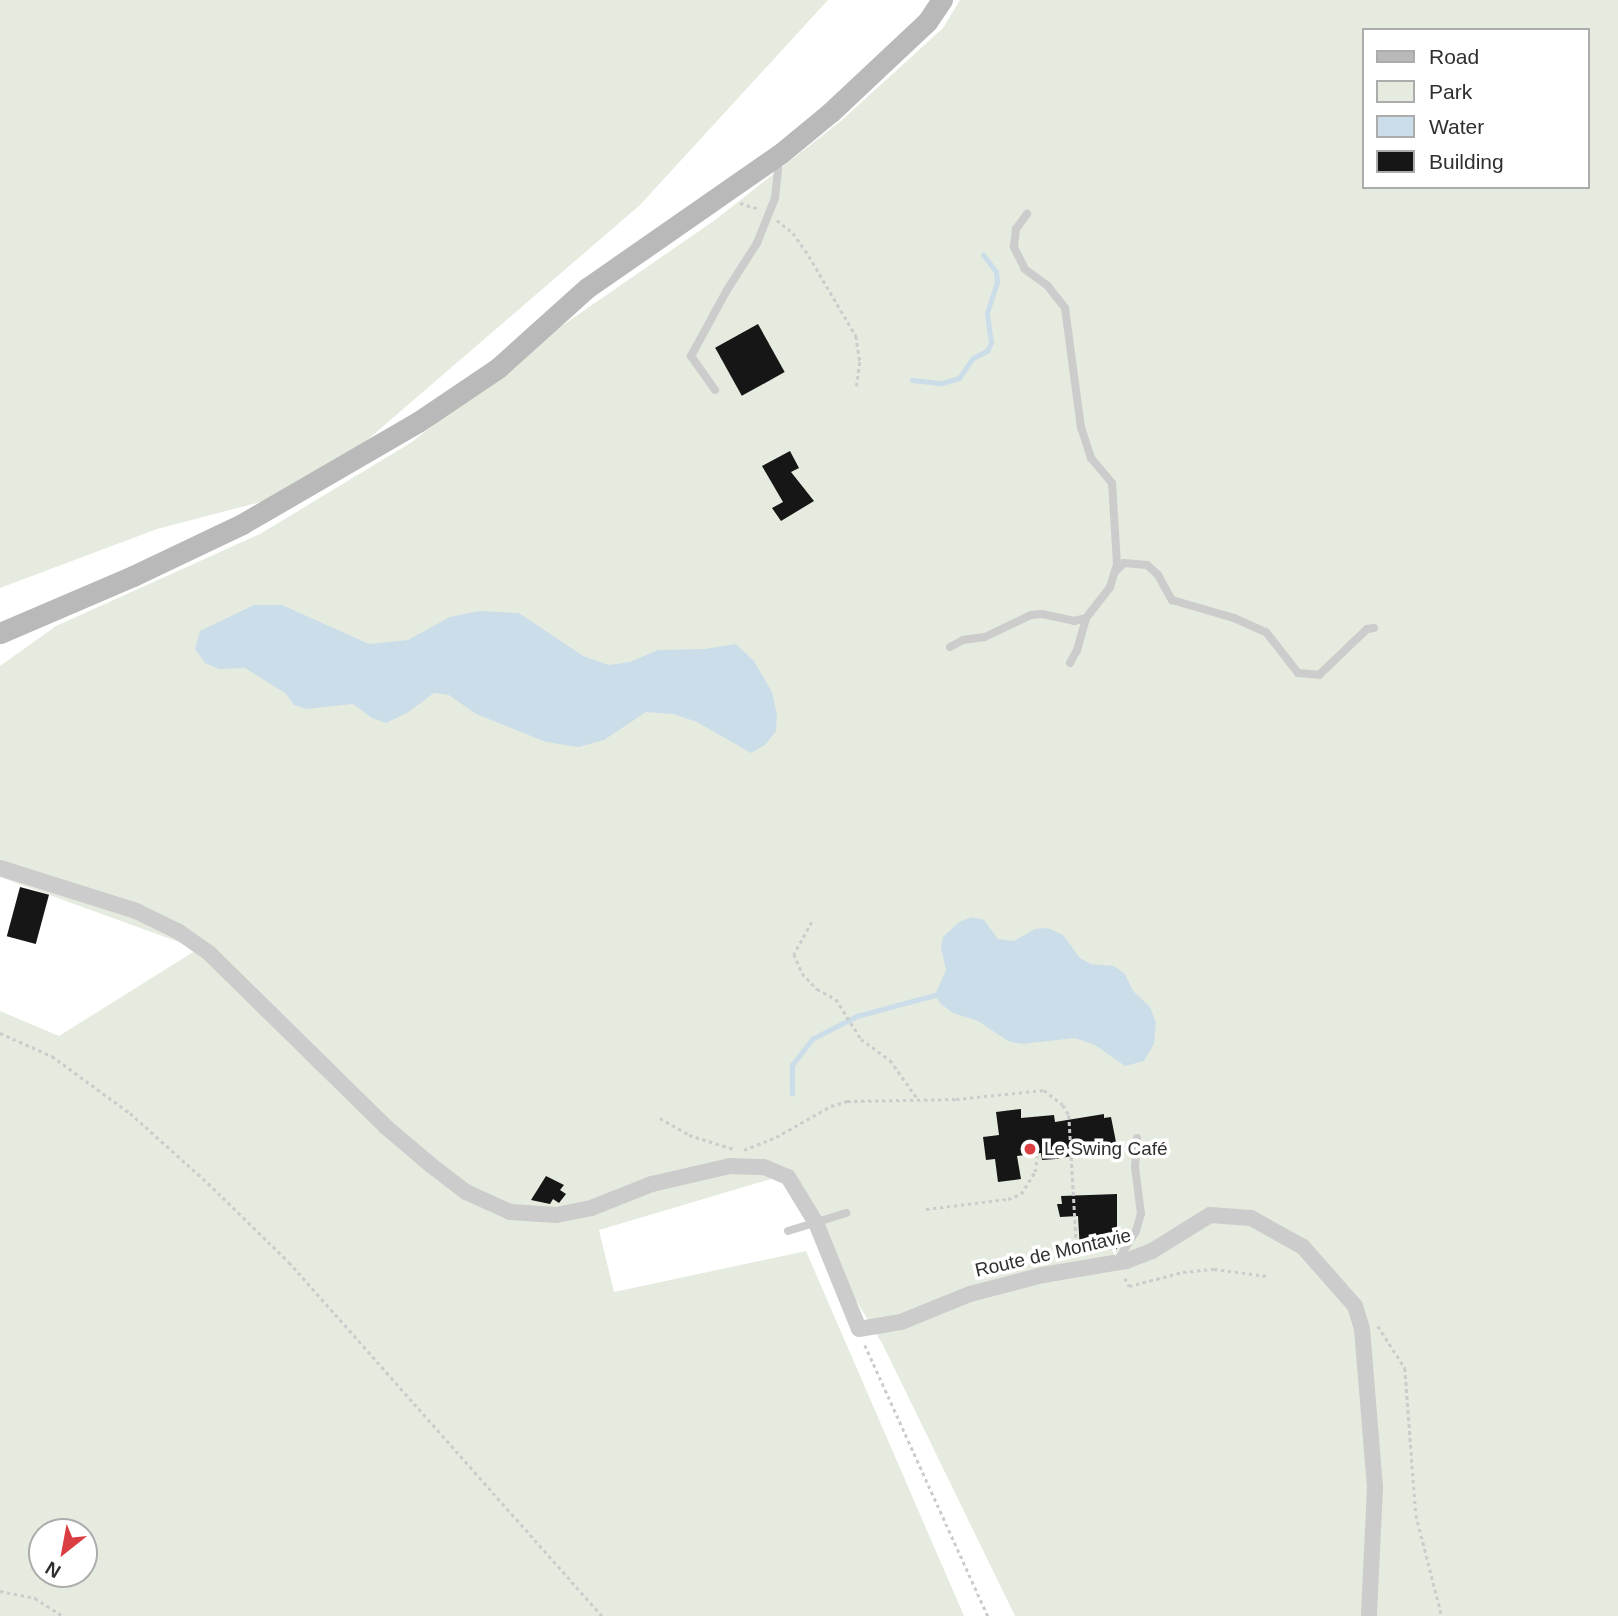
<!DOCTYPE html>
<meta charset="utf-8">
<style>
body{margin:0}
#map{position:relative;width:1618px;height:1616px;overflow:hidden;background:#fff;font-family:Helvetica,sans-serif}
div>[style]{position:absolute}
.green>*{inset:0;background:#e5ebde}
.water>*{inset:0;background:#ccddea}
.stream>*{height:4.5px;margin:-2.25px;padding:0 2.25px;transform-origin:2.25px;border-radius:2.25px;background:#ccddea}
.building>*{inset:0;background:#161616;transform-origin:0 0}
.path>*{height:2.5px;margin-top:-1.25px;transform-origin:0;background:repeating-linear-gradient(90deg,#ccc 0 3.5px,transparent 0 7px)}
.lane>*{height:8px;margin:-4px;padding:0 4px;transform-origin:4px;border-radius:4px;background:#ccc}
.street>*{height:16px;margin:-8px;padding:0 8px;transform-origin:8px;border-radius:8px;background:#ccc}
.secondary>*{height:21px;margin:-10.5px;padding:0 10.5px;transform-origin:10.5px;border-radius:10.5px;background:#b9b9b9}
.dots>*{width:19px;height:19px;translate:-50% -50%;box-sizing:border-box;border:4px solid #fff;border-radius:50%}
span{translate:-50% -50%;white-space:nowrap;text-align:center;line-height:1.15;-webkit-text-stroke:7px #fff;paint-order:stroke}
.poi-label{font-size:19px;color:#2f2f2f}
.left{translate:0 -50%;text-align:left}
.street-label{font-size:19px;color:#2f2f2f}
.legend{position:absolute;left:1362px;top:28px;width:228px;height:161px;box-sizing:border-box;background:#fff;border:2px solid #acacac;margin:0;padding:9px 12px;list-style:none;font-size:21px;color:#2f2f2f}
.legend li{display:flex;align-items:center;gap:14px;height:35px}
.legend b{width:35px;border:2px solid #acacac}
.north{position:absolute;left:28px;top:1518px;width:70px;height:70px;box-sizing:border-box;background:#fff;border:2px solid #acacac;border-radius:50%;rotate:211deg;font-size:19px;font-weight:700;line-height:28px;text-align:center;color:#2f2f2f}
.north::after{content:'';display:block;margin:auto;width:24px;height:32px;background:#da3e42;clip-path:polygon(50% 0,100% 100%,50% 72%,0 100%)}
</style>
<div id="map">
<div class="green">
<i style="clip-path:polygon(0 0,828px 0,640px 205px,359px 447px,268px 500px,157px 529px,0 588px)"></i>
<i style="clip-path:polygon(evenodd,960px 0,1618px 0,1618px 1616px,1015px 1616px,883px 1345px,781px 1176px,599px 1230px,614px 1292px,806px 1251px,964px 1616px,0 1616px,0 1011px,59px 1036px,198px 949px,0 877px,0 666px,56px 626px,260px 534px,412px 442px,537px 343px,715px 220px,842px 120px,943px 28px,960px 0,1364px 30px,1588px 30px,1588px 187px,1364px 187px,1364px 30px,960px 0,42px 1532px,84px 1532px,84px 1574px,42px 1574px,42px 1532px)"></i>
</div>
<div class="water">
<i style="clip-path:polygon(254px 605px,282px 605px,369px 644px,408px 640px,450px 617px,479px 611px,519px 613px,583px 656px,609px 665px,630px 662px,658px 650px,705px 649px,736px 644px,754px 661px,772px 692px,777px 715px,776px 731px,765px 745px,751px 753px,697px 722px,673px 714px,646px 712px,604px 740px,579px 747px,546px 742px,476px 714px,449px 695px,434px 693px,407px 713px,386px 723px,372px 718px,353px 704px,306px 709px,294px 705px,285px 693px,245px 668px,219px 669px,205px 663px,195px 649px,200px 631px)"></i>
<i style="clip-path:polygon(972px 917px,984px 920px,998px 939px,1014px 941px,1035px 929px,1048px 928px,1063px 935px,1080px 958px,1091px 964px,1114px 966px,1125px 974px,1133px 991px,1150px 1007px,1156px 1023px,1154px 1044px,1144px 1061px,1125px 1066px,1095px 1045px,1075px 1038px,1022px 1044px,1008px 1041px,978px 1021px,953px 1013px,941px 1004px,935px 995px,946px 970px,941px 947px,943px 937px,959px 922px)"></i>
</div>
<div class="stream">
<i style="left:912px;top:380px;width:30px;rotate:6deg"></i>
<i style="left:942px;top:383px;width:18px;rotate:-16deg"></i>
<i style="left:959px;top:378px;width:24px;rotate:-55deg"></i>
<i style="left:973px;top:358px;width:16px;rotate:-27deg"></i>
<i style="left:987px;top:351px;width:9px;rotate:-63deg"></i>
<i style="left:991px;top:343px;width:30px;rotate:-98deg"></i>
<i style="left:987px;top:313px;width:32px;rotate:-72deg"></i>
<i style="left:997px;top:283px;width:11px;rotate:-95deg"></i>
<i style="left:996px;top:272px;width:21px;rotate:-127deg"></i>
<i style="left:792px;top:1094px;width:29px;rotate:-90deg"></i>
<i style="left:792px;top:1065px;width:33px;rotate:-52deg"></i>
<i style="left:812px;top:1039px;width:51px;rotate:-27.1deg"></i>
<i style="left:857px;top:1016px;width:81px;rotate:-15.1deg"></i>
</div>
<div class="building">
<i style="left:758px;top:324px;width:55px;height:49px;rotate:61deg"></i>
<i style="clip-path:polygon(790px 451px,799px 468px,791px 472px,814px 501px,781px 521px,772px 508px,783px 502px,762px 466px)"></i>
<i style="left:20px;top:887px;width:30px;height:51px;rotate:15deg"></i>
<i style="clip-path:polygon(1021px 1109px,1021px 1118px,1054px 1115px,1055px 1122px,1104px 1114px,1104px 1118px,1111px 1117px,1117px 1147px,1056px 1159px,1042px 1160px,1041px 1153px,1017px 1156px,1021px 1179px,998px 1182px,995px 1159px,986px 1160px,983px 1137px,999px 1135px,996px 1112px)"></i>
<i style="clip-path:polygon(546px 1176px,564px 1185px,560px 1190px,566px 1194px,559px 1203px,553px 1199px,550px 1204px,531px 1200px)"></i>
<i style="clip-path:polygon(1117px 1194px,1117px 1249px,1080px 1251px,1078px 1216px,1060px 1217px,1057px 1204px,1062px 1204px,1061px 1196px)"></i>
</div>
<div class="path">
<i style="left:740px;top:203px;width:21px;rotate:17deg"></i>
<i style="left:777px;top:220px;width:21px;rotate:39deg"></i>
<i style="left:793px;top:233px;width:28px;rotate:55deg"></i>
<i style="left:809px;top:256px;width:93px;rotate:59.6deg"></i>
<i style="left:856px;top:336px;width:26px;rotate:81deg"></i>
<i style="left:860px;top:362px;width:27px;rotate:98deg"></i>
<i style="left:812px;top:922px;width:37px;rotate:119deg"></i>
<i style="left:794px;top:954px;width:21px;rotate:67deg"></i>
<i style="left:802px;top:973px;width:22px;rotate:47deg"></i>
<i style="left:817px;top:989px;width:21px;rotate:28deg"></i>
<i style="left:836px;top:999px;width:47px;rotate:58deg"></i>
<i style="left:861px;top:1039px;width:36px;rotate:36deg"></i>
<i style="left:890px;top:1060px;width:47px;rotate:54.6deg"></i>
<i style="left:0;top:1033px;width:57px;rotate:23.9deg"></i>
<i style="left:52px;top:1056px;width:97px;rotate:36.2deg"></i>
<i style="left:130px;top:1113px;width:105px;rotate:41.9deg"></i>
<i style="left:208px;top:1183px;width:113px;rotate:44.3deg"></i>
<i style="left:289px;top:1262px;width:473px;rotate:48.5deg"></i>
<i style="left:660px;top:1118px;width:34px;rotate:30deg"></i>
<i style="left:689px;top:1135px;width:47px;rotate:17.3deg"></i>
<i style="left:744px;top:1150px;width:35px;rotate:-22deg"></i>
<i style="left:776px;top:1137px;width:63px;rotate:-29.4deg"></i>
<i style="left:831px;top:1106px;width:17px;rotate:-17deg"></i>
<i style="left:847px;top:1101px;width:109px;rotate:-1.1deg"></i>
<i style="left:956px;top:1099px;width:88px;rotate:-5.8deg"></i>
<i style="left:1044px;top:1090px;width:24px;rotate:38deg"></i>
<i style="left:1063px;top:1105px;width:12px;rotate:59deg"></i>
<i style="left:1069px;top:1115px;width:138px;rotate:86.7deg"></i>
<i style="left:926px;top:1209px;width:83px;rotate:-7deg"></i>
<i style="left:1008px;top:1199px;width:14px;rotate:-21deg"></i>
<i style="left:1021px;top:1194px;width:26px;rotate:-58deg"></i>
<i style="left:1035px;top:1172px;width:16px;rotate:-83deg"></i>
<i style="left:1125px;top:1278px;width:9px;rotate:63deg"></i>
<i style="left:1129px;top:1286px;width:56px;rotate:-14.5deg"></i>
<i style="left:1183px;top:1272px;width:31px;rotate:-6deg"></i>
<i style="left:1214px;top:1269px;width:54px;rotate:7.4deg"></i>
<i style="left:1378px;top:1326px;width:50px;rotate:57.3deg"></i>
<i style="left:1405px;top:1368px;width:147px;rotate:85.7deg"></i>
<i style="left:1416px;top:1515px;width:104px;rotate:75.6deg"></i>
<i style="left:865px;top:1345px;width:298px;rotate:65.6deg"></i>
<i style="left:0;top:1591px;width:36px;rotate:11deg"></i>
<i style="left:35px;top:1598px;width:33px;rotate:33deg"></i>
</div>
<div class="lane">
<i style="left:715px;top:390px;width:42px;rotate:-125.2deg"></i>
<i style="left:691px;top:356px;width:75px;rotate:-61.4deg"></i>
<i style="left:727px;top:290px;width:56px;rotate:-57.4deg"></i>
<i style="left:757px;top:243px;width:48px;rotate:-68.2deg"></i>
<i style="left:775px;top:198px;width:38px;rotate:-84deg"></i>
<i style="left:1116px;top:571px;width:11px;rotate:-45deg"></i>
<i style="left:1124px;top:563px;width:23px;rotate:5deg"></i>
<i style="left:1147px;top:565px;width:15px;rotate:42deg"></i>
<i style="left:1158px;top:575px;width:29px;rotate:61deg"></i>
<i style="left:1172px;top:600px;width:65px;rotate:16.2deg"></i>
<i style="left:1234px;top:618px;width:35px;rotate:24deg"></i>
<i style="left:1266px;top:632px;width:52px;rotate:52deg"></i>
<i style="left:1298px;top:673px;width:21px;rotate:5deg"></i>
<i style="left:1319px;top:675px;width:66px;rotate:-43.8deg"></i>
<i style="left:1367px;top:629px;width:7px;rotate:-8deg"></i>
<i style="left:950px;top:647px;width:15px;rotate:-28deg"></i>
<i style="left:963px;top:640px;width:22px;rotate:-8deg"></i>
<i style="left:985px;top:637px;width:51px;rotate:-25.6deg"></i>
<i style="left:1031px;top:615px;width:11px;rotate:-5deg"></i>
<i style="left:1042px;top:614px;width:33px;rotate:12deg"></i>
<i style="left:1074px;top:621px;width:12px;rotate:-14deg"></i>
<i style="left:1086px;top:618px;width:39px;rotate:-52deg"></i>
<i style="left:1110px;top:587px;width:24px;rotate:-73deg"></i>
<i style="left:1117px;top:564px;width:81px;rotate:-93.5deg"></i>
<i style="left:1112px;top:483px;width:33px;rotate:-130deg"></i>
<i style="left:1091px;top:458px;width:32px;rotate:-108deg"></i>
<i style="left:1081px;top:428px;width:121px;rotate:-97.6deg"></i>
<i style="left:1065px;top:308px;width:28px;rotate:-128deg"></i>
<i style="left:1048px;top:286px;width:29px;rotate:-144deg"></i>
<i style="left:1025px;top:269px;width:25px;rotate:-117deg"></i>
<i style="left:1014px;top:247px;width:18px;rotate:-84deg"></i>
<i style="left:1016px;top:229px;width:19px;rotate:-54deg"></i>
<i style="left:1070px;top:663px;width:15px;rotate:-62deg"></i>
<i style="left:1077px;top:650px;width:33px;rotate:-74deg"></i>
<i style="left:788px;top:1231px;width:61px;rotate:-17.2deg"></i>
<i style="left:1118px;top:1260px;width:34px;rotate:-58deg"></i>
<i style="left:1136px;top:1231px;width:18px;rotate:-74deg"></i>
<i style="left:1141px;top:1214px;width:47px;rotate:-97.3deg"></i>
<i style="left:1135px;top:1167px;width:29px;rotate:-86deg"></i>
</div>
<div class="street">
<i style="left:0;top:868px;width:143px;rotate:17.5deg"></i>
<i style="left:136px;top:911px;width:48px;rotate:26deg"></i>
<i style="left:179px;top:932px;width:38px;rotate:35deg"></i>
<i style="left:210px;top:954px;width:247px;rotate:44.5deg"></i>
<i style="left:386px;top:1127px;width:60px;rotate:40.3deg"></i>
<i style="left:432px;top:1166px;width:43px;rotate:37.4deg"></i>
<i style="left:466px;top:1192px;width:48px;rotate:24.4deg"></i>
<i style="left:510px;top:1212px;width:46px;rotate:3.7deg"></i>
<i style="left:556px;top:1215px;width:36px;rotate:-11deg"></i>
<i style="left:591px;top:1208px;width:66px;rotate:-21.5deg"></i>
<i style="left:652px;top:1184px;width:80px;rotate:-13deg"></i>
<i style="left:730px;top:1166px;width:34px;rotate:2deg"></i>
<i style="left:764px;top:1167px;width:26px;rotate:23deg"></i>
<i style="left:788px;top:1177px;width:54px;rotate:58.7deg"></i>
<i style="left:816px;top:1223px;width:114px;rotate:67.9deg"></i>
<i style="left:859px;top:1329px;width:43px;rotate:-9.5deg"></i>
<i style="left:901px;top:1322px;width:74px;rotate:-22.1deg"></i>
<i style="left:970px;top:1294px;width:75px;rotate:-14.6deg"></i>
<i style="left:1043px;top:1275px;width:84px;rotate:-9.6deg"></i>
<i style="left:1126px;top:1261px;width:28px;rotate:-21deg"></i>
<i style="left:1152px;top:1251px;width:68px;rotate:-31.8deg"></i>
<i style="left:1210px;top:1215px;width:41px;rotate:4.2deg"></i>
<i style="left:1251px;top:1218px;width:60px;rotate:29.1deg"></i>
<i style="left:1303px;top:1247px;width:79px;rotate:48.6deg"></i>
<i style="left:1355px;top:1306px;width:24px;rotate:73deg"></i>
<i style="left:1362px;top:1329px;width:159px;rotate:85.3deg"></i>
<i style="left:1375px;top:1487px;width:129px;rotate:92.7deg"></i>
</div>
<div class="secondary">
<i style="left:0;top:633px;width:145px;rotate:-23.2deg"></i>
<i style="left:133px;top:576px;width:121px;rotate:-25.5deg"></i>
<i style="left:242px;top:524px;width:203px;rotate:-30.1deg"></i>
<i style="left:418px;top:422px;width:97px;rotate:-34deg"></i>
<i style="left:498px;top:368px;width:120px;rotate:-42deg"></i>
<i style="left:587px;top:288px;width:235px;rotate:-34.8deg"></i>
<i style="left:780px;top:154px;width:66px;rotate:-39.5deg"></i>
<i style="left:831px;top:112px;width:132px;rotate:-43.2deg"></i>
<i style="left:927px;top:22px;width:27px;rotate:-56deg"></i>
</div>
<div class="dots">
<i style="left:1030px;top:1149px;background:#da3e42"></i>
</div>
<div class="poi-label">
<span class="left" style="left:1044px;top:1149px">Le Swing Café</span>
</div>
<div class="street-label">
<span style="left:1053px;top:1253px;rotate:-13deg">Route de Montavie</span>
</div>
<ul class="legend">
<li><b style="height:9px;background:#b9b9b9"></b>Road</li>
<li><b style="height:19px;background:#e5ebde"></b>Park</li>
<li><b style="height:19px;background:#ccddea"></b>Water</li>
<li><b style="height:19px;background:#161616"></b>Building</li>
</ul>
<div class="north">N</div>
</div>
